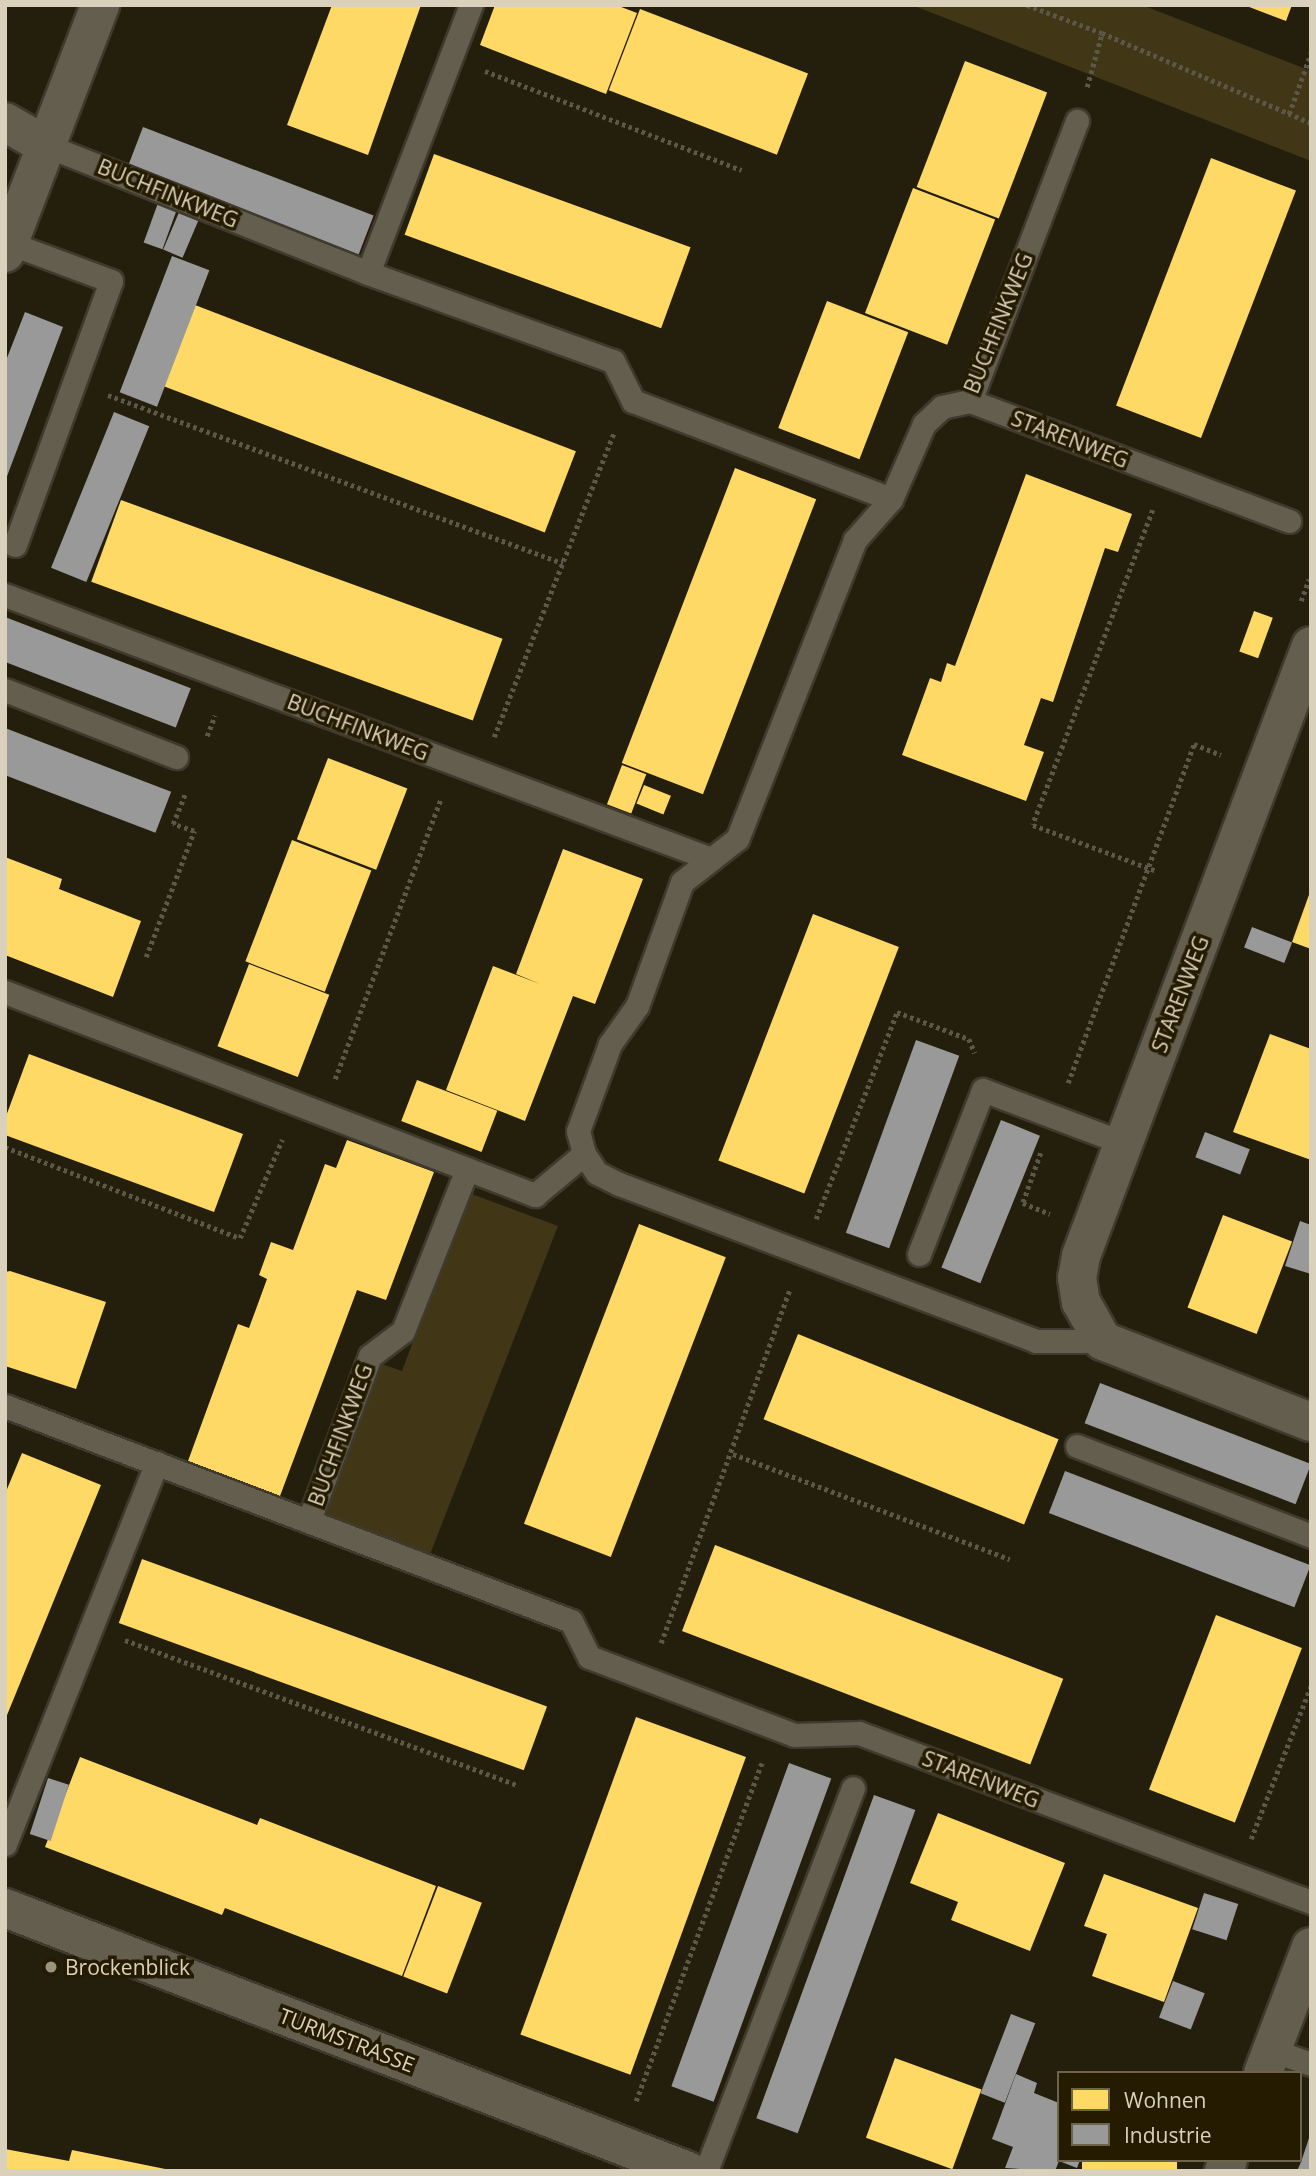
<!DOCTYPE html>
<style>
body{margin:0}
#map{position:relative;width:1316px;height:2176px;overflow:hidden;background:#241f0d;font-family:"Open Sans",sans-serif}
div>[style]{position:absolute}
.green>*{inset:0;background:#413717}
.homes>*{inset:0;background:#ffd966;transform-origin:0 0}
.industry>*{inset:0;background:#999;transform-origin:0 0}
.path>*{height:4.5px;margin-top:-2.25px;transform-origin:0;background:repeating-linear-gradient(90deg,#5c5849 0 3.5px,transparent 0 7px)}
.roads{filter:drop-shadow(2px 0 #3f3a2d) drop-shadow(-2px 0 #3f3a2d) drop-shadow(0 2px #3f3a2d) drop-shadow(0 -2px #3f3a2d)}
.service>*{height:23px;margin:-11.5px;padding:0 11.5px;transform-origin:11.5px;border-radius:11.5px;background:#635e4e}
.minor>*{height:38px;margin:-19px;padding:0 19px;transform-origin:19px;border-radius:19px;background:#635e4e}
.dots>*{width:19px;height:19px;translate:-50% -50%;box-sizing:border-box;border:4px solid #251b00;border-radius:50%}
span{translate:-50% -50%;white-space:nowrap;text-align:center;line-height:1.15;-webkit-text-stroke:7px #251b00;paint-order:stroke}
.street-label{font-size:21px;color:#d9d1bb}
.poi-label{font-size:21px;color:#d9d1bb}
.left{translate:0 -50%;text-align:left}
.frame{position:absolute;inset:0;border:7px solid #d9d1bb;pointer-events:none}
.legend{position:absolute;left:1057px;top:2071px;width:245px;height:91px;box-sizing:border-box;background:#251b00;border:2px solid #6d644b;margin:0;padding:9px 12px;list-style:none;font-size:21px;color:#d9d1bb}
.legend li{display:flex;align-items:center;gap:14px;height:35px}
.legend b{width:35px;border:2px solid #6d644b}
</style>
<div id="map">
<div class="green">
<i style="clip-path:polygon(912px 5px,1142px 5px,1311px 71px,1311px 161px)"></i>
<i style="clip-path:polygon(469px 1193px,558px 1226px,429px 1557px,323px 1517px,376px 1362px,402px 1371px)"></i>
</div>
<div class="homes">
<i style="clip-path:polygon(332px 5px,421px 5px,368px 155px,287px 125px)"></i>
<i style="clip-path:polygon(495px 5px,616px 5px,637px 13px,606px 94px,480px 45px)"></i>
<i style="clip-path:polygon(1244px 5px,1292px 5px,1286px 21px)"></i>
<i style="left:640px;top:9px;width:180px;height:87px;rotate:21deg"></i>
<i style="left:965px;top:61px;width:88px;height:135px;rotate:21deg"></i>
<i style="left:434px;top:154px;width:273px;height:86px;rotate:20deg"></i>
<i style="left:1211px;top:158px;width:91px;height:265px;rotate:21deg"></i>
<i style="left:913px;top:188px;width:88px;height:134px;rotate:21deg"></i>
<i style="left:827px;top:301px;width:87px;height:136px;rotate:21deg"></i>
<i style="left:195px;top:305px;width:408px;height:87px;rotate:21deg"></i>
<i style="left:735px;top:468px;width:87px;height:316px;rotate:21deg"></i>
<i style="clip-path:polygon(1026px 474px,1132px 514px,1118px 552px,1105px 548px,1053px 702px,1041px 698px,1024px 745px,1044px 752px,1026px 801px,902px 755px,930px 678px,941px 682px,947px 663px,955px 666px)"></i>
<i style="left:121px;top:500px;width:406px;height:87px;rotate:20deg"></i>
<i style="left:1254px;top:611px;width:20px;height:43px;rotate:20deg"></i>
<i style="left:328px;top:758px;width:85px;height:87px;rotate:21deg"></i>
<i style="left:622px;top:765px;width:26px;height:42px;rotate:21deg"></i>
<i style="left:644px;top:785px;width:29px;height:20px;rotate:22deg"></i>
<i style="left:292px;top:840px;width:85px;height:130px;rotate:21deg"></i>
<i style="clip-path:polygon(563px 849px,643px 879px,595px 1004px,573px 996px,525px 1121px,446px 1090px,493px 966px,540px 984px,516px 974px)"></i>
<i style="clip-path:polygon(5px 857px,62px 879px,59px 889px,141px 921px,113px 997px,5px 955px)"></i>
<i style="clip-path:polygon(1310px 892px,1311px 892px,1311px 949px,1292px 942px)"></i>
<i style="left:813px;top:914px;width:92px;height:264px;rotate:21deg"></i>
<i style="left:249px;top:964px;width:86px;height:88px;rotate:21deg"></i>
<i style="clip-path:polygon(1270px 1034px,1311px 1049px,1311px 1160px,1233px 1132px)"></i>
<i style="clip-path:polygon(29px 1054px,243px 1134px,214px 1212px,5px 1135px,5px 1119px)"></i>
<i style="left:417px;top:1080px;width:86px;height:44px;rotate:21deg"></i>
<i style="clip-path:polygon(347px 1140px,434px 1172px,386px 1300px,357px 1290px,280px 1496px,188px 1461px,238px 1324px,249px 1328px,267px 1279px,259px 1275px,271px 1242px,293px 1250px,325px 1164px,336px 1168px)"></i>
<i style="left:1223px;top:1215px;width:74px;height:99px;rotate:21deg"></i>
<i style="left:639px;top:1224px;width:93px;height:321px;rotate:21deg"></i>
<i style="clip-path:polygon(10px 1271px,106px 1302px,76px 1389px,5px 1366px,5px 1272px)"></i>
<i style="left:798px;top:1334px;width:281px;height:92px;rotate:22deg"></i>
<i style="clip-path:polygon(22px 1453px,101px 1485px,5px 1720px,5px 1494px)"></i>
<i style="left:715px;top:1545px;width:373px;height:92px;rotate:21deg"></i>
<i style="left:142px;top:1559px;width:431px;height:68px;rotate:20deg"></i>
<i style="left:1216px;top:1615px;width:92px;height:187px;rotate:21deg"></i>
<i style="left:636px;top:1717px;width:117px;height:338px;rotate:20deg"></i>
<i style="clip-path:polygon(80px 1757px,257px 1825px,260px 1818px,436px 1886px,402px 1976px,225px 1908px,222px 1915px,45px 1847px)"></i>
<i style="clip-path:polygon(938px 1813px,1065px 1863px,1030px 1951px,951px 1920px,958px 1902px,910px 1883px)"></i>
<i style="clip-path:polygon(1104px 1874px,1198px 1908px,1164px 2002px,1092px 1976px,1107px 1934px,1084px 1926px)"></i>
<i style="left:438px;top:1886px;width:47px;height:97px;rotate:21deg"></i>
<i style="left:895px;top:2058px;width:92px;height:85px;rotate:20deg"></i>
<i style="clip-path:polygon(5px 2149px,69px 2161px,72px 2150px,175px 2171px,5px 2171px)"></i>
<i style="left:1082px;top:2160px;width:95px;height:12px"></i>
</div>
<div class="industry">
<i style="left:143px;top:127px;width:247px;height:42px;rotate:21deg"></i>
<i style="left:158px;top:203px;width:20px;height:42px;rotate:20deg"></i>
<i style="left:180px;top:210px;width:21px;height:43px;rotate:23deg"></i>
<i style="left:172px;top:256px;width:40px;height:146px;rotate:21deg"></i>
<i style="clip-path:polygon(25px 312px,63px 327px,6px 479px,5px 363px)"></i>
<i style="left:114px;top:412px;width:38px;height:168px;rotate:22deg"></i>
<i style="left:5px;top:617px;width:199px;height:42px;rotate:21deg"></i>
<i style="left:5px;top:728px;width:178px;height:44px;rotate:21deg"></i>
<i style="left:1252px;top:927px;width:43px;height:22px;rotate:21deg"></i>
<i style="left:916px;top:1040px;width:46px;height:205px;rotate:20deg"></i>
<i style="left:1001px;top:1120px;width:42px;height:159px;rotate:22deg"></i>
<i style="left:1205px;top:1132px;width:48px;height:27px;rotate:21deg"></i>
<i style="clip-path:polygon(1300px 1221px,1311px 1225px,1311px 1274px,1285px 1266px)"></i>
<i style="left:1100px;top:1383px;width:226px;height:43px;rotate:21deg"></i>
<i style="left:1065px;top:1471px;width:263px;height:45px;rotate:21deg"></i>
<i style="left:789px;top:1763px;width:45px;height:344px;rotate:20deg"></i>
<i style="left:48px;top:1778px;width:22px;height:59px;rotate:18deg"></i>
<i style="left:874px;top:1795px;width:44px;height:344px;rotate:20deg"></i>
<i style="left:1204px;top:1893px;width:36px;height:38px;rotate:18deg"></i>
<i style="left:1173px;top:1981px;width:34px;height:39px;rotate:21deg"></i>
<i style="left:1011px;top:2014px;width:26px;height:85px;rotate:21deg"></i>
<i style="clip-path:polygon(1016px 2074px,1037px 2083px,1034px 2093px,1059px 2103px,1059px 2160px,1080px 2160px,1077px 2168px,1059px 2161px,1055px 2171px,1005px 2168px,1013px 2147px,992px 2139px)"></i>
<i style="clip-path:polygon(1310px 2135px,1311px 2171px,1297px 2171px,1301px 2162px)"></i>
</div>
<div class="path">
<i style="left:1027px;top:5px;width:80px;rotate:20.5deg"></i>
<i style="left:485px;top:71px;width:275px;rotate:21.1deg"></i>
<i style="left:1087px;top:87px;width:56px;rotate:-74.5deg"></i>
<i style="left:1102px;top:33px;width:228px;rotate:23.3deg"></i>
<i style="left:1289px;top:114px;width:65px;rotate:-70.2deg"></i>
<i style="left:108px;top:395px;width:485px;rotate:20.3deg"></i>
<i style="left:1153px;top:510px;width:337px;rotate:110.9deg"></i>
<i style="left:1033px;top:825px;width:132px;rotate:20.4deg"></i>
<i style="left:1301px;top:601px;width:23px;rotate:-70deg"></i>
<i style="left:207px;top:736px;width:22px;rotate:-69deg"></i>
<i style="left:494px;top:737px;width:327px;rotate:-68.5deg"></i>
<i style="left:146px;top:957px;width:135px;rotate:-69.1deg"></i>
<i style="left:194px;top:831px;width:22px;rotate:-162deg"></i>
<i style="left:173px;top:824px;width:32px;rotate:-68deg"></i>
<i style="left:335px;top:1079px;width:299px;rotate:-69.3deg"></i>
<i style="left:1068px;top:1083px;width:362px;rotate:-69.6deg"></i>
<i style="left:1194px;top:744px;width:29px;rotate:22deg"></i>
<i style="left:5px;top:1147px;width:252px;rotate:21.2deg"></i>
<i style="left:240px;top:1238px;width:107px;rotate:-66.8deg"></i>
<i style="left:1041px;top:1153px;width:53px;rotate:109.8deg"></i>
<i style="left:1023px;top:1203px;width:29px;rotate:22deg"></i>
<i style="left:816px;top:1219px;width:222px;rotate:-68.6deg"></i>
<i style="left:897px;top:1012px;width:77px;rotate:20.6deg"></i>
<i style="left:969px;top:1039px;width:15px;rotate:67deg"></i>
<i style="left:733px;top:1454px;width:296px;rotate:20.8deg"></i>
<i style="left:125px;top:1640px;width:418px;rotate:20.3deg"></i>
<i style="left:661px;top:1643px;width:377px;rotate:-70deg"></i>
<i style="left:1251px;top:1839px;width:164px;rotate:-68.6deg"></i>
<i style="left:636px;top:2101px;width:362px;rotate:-69.6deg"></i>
</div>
<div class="roads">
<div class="service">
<i style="left:45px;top:145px;width:347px;rotate:21.6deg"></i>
<i style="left:368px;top:273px;width:260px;rotate:19.8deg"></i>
<i style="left:613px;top:361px;width:45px;rotate:63.4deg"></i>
<i style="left:633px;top:401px;width:276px;rotate:20.8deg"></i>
<i style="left:9px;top:243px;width:109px;rotate:20.4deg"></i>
<i style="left:111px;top:281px;width:281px;rotate:110deg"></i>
<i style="left:368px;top:273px;width:287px;rotate:-69deg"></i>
<i style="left:970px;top:401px;width:29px;rotate:168deg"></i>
<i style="left:942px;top:407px;width:25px;rotate:137deg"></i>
<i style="left:924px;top:424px;width:82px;rotate:113.7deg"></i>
<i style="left:891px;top:499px;width:55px;rotate:131.3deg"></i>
<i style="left:855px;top:540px;width:321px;rotate:111.5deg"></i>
<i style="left:737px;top:839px;width:70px;rotate:142deg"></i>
<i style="left:682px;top:882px;width:132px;rotate:109.9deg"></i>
<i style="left:637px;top:1006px;width:47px;rotate:125.4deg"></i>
<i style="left:610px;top:1044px;width:93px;rotate:110.2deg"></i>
<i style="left:578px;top:1131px;width:24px;rotate:75deg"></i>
<i style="left:584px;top:1154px;width:23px;rotate:56deg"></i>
<i style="left:597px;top:1173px;width:25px;rotate:27deg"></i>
<i style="left:619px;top:1184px;width:446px;rotate:20.6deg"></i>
<i style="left:1036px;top:1341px;width:67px"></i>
<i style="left:970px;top:401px;width:341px;rotate:20.6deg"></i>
<i style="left:970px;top:401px;width:300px;rotate:-69.1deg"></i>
<i style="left:5px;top:595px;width:754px;rotate:20.5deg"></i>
<i style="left:5px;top:690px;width:184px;rotate:21.4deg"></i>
<i style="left:5px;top:992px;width:568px;rotate:20.96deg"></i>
<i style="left:535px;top:1195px;width:64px;rotate:-39.9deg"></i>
<i style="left:919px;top:1254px;width:176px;rotate:-68.7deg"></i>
<i style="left:983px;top:1090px;width:150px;rotate:20.7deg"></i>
<i style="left:5px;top:1406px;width:605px;rotate:20.8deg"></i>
<i style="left:571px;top:1621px;width:40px;rotate:63.4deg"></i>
<i style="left:589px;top:1657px;width:219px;rotate:20.8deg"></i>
<i style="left:794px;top:1735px;width:65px;rotate:-1.8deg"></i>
<i style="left:859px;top:1733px;width:483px;rotate:20.5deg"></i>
<i style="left:1077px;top:1446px;width:251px;rotate:21deg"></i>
<i style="left:309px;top:1520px;width:175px;rotate:-69.6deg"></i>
<i style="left:370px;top:1356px;width:41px;rotate:-37.1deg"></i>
<i style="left:403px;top:1331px;width:174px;rotate:-68.4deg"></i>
<i style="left:5px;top:1844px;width:410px;rotate:-68.3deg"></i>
<i style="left:1272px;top:2050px;width:41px;rotate:19.7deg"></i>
<i style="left:706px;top:2171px;width:410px;rotate:-69deg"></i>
</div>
<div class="minor">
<i style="left:5px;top:122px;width:46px;rotate:29.9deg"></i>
<i style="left:5px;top:253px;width:266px;rotate:-69deg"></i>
<i style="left:1311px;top:646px;width:652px;rotate:110.66deg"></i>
<i style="left:1081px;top:1256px;width:22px;rotate:100deg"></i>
<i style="left:1077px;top:1278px;width:24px;rotate:81deg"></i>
<i style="left:1081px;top:1302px;width:45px;rotate:60.6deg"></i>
<i style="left:1103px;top:1341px;width:223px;rotate:21.3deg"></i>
<i style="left:5px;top:1908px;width:732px;rotate:21.06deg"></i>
<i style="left:1263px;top:2073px;width:135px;rotate:-69.1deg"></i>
<i style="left:1224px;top:2171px;width:12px;rotate:-70deg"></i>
</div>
</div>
<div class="dots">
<i style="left:51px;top:1967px;background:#9a937e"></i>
</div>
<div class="street-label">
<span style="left:168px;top:193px;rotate:22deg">BUCHFINKWEG</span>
<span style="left:998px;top:323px;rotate:-68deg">BUCHFINKWEG</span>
<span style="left:1070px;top:439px;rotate:21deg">STARENWEG</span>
<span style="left:358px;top:727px;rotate:21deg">BUCHFINKWEG</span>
<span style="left:1180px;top:994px;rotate:-69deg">STARENWEG</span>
<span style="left:340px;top:1435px;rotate:-70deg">BUCHFINKWEG</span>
<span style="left:981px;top:1779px;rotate:21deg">STARENWEG</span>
<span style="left:347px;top:2040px;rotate:21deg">TURMSTRASSE</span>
</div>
<div class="poi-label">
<span class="left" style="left:65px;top:1967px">Brockenblick</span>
</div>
<div class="frame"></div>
<ul class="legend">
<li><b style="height:19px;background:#ffd966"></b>Wohnen</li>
<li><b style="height:19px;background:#999"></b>Industrie</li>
</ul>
</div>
